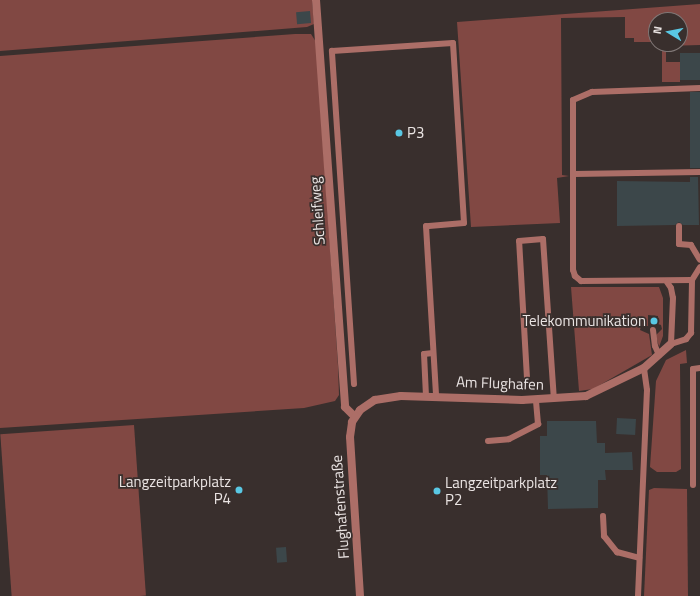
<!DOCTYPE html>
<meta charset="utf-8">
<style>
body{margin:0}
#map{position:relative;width:700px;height:596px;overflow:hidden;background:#392f2d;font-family:"Titillium Web",sans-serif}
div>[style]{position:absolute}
.green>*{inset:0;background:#814843;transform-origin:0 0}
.building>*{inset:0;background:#3c474a;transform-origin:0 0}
.lane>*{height:6px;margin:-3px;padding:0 3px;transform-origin:3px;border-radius:3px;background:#ac6e67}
.street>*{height:8px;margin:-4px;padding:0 4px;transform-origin:4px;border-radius:4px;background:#ac6e67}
.dots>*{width:11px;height:11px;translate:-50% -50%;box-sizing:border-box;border:2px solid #392f2d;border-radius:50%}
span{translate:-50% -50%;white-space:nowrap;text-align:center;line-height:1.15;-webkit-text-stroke:3.5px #392f2d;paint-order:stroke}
.poi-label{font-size:15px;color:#eae4e3}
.left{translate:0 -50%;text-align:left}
.right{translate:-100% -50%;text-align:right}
.street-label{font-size:15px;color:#eae4e3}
.north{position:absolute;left:648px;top:12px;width:40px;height:40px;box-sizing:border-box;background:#392f2d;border:1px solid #807776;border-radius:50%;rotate:280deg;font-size:11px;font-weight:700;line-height:16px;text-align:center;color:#eae4e3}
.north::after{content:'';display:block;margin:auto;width:14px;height:18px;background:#59c8e4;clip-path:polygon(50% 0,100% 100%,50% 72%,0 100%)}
</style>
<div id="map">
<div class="green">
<i style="clip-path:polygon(0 0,312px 0,314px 24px,307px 27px,0 51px)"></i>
<i style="clip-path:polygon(700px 4px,700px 45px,666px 46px,666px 62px,680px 62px,680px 82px,662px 82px,662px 44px,680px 44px,680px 20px,656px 20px,656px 42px,634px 42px,634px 38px,625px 38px,625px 17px,561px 18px,562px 175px,569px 176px,557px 178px,560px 223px,471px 227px,457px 22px)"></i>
<i style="clip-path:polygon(295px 34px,311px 34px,316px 42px,338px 366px,339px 395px,335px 401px,304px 408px,0 428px,0 56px)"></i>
<i style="clip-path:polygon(571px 287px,659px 287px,663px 298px,663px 336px,659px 347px,656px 335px,662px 329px,661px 325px,658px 324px,658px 316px,648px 315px,648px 326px,641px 326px,640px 330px,649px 334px,652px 355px,593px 389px,579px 391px)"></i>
<i style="clip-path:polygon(686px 350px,687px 363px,680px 364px,681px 469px,676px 472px,657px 472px,650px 467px,656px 381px,666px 360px)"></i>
<i style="left:134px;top:425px;width:171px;height:134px;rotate:86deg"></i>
<i style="clip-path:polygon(654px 488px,687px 489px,688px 596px,644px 596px,649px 490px)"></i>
</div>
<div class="building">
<i style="left:310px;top:11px;width:12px;height:14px;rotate:85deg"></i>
<i style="left:680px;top:53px;width:20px;height:27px"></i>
<i style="left:700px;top:92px;width:76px;height:10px;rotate:90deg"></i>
<i style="clip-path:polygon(690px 177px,698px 177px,699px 225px,683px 225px,679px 222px,675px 225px,617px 226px,617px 181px,690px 182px)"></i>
<i style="left:617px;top:418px;width:19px;height:16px;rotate:3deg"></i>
<i style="clip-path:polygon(547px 421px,596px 421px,597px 443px,605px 443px,605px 453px,632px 452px,633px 470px,605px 470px,606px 480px,598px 480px,598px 508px,548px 509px,547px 475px,540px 475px,540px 436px,547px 436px)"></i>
<i style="left:286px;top:547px;width:15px;height:10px;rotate:86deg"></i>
</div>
<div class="lane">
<i style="left:574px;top:174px;width:126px;rotate:-0.9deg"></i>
<i style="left:679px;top:226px;width:18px;rotate:90deg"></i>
<i style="left:679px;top:244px;width:12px;rotate:5deg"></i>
<i style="left:691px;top:245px;width:17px;rotate:59deg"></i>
<i style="left:692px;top:280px;width:111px;rotate:179.5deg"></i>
<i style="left:581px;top:281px;width:8px;rotate:-140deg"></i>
<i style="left:575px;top:276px;width:6px;rotate:-108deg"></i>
<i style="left:573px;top:270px;width:170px;rotate:-90deg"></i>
<i style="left:573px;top:100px;width:21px;rotate:-23deg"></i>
<i style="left:592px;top:92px;width:108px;rotate:-2.1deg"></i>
<i style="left:667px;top:282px;width:7px;rotate:56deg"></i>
<i style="left:671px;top:288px;width:10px;rotate:79deg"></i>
<i style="left:673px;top:298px;width:46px;rotate:92.5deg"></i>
<i style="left:671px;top:344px;width:16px;rotate:-18deg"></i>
<i style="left:686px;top:339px;width:8px;rotate:-50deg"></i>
<i style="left:691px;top:333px;width:53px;rotate:-88.9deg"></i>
<i style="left:692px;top:280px;width:15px;rotate:-58deg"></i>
<i style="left:653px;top:330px;width:16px;rotate:83deg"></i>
<i style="left:655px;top:346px;width:10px;rotate:66deg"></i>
<i style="left:527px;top:378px;width:137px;rotate:-93.3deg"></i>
<i style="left:519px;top:241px;width:24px;rotate:-5deg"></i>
<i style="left:543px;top:239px;width:160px;rotate:86.1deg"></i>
<i style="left:354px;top:384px;width:334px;rotate:-93.8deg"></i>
<i style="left:332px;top:51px;width:121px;rotate:-3.8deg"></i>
<i style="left:453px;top:43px;width:180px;rotate:86.5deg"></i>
<i style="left:464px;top:223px;width:38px;rotate:175deg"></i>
<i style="left:426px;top:226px;width:170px;rotate:86.6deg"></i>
<i style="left:426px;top:396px;width:42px;rotate:-92.7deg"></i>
<i style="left:424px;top:354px;width:9px;rotate:-6deg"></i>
<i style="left:488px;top:441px;width:21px;rotate:-5deg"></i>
<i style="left:509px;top:439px;width:33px;rotate:-27deg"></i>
<i style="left:538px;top:424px;width:24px;rotate:-95deg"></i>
<i style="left:693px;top:485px;width:116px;rotate:-90deg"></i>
<i style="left:693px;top:369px;width:7px;rotate:-8deg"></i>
<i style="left:603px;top:516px;width:20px;rotate:87deg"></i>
<i style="left:604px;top:536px;width:21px;rotate:51deg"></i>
<i style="left:617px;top:552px;width:23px;rotate:15deg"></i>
<i style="left:638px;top:596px;width:206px;rotate:-87.5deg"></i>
<i style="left:647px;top:390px;width:22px;rotate:-98deg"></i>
</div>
<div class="street">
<i style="left:316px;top:0;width:408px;rotate:85.9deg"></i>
<i style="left:345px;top:407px;width:13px;rotate:45deg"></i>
<i style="left:360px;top:596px;width:159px;rotate:-93.6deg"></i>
<i style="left:350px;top:437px;width:15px;rotate:-82deg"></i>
<i style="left:352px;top:422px;width:14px;rotate:-56deg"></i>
<i style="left:360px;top:410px;width:18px;rotate:-34deg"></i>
<i style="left:375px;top:400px;width:26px;rotate:-9deg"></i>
<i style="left:401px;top:396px;width:121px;rotate:1.9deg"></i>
<i style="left:522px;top:400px;width:64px;rotate:-3.6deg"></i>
<i style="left:586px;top:396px;width:64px;rotate:-25.8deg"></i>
<i style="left:644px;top:368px;width:36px;rotate:-42deg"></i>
</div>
<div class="dots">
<i style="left:399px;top:133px;background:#59c8e4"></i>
<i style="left:654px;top:321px;background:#59c8e4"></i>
<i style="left:239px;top:490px;background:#59c8e4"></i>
<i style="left:437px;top:491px;background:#59c8e4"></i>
</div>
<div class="poi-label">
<span class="left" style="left:407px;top:133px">P3</span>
<span class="right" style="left:646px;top:321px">Telekommunikation</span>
<span class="right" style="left:231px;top:490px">Langzeitparkplatz<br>P4</span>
<span class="left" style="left:445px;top:491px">Langzeitparkplatz<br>P2</span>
</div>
<div class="street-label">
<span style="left:317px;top:211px;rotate:-94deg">Schleifweg</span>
<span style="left:500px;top:383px;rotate:2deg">Am Flughafen</span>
<span style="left:340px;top:507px;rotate:-94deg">Flughafenstraße</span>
</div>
<div class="north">N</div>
</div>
